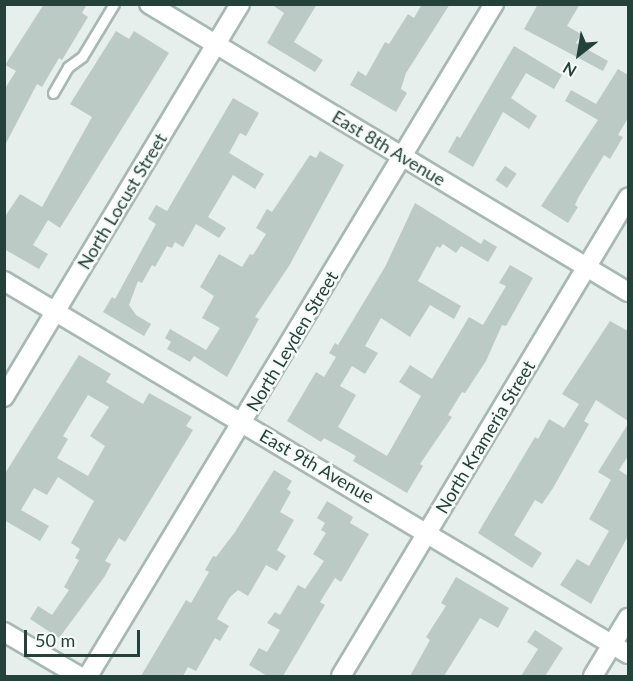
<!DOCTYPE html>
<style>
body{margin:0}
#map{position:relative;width:633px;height:681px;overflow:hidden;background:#e6efeb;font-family:Lato,sans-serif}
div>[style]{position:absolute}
.building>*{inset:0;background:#bbcac4;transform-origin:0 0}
.roads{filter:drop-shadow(2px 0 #a8b8b2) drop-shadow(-2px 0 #a8b8b2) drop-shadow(0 2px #a8b8b2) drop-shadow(0 -2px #a8b8b2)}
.service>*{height:9px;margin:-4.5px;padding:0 4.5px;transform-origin:4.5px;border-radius:4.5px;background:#fff}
.minor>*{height:18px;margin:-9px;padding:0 9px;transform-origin:9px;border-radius:9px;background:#fff}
.tertiary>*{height:18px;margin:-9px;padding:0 9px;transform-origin:9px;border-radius:9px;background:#fff}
span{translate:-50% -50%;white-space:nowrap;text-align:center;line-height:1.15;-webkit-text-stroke:5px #f7fbf9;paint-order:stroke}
.street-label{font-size:18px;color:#24423a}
.frame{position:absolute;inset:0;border:6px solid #24423a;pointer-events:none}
.north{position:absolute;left:549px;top:24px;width:60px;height:60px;-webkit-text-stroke:4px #f7fbf9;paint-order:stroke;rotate:211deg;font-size:16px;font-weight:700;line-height:24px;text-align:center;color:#24423a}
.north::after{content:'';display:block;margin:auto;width:21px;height:27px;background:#24423a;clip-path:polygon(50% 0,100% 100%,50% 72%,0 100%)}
.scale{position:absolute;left:24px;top:630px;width:116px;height:27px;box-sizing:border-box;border:3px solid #24423a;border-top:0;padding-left:8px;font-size:18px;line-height:21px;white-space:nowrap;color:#24423a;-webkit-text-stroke:4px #f7fbf9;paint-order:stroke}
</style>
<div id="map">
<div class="building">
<i style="clip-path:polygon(44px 4px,87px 4px,82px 13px,88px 17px,62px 60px,59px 58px,42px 87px,37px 84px,4px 147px,4px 90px,16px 71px,5px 65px)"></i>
<i style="clip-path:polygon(271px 4px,317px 4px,294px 42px,323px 60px,315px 72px,267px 43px,284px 13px)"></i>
<i style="clip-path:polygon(422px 4px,450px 4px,406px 73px,401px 89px,407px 93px,396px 112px,350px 85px,358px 71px,366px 76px,385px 42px,389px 44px,408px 14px,414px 18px)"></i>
<i style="clip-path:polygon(538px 4px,580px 4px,567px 26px,581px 34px,576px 43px,608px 61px,603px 71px,524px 29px)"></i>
<i style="clip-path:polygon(116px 31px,129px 39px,134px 31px,169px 53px,60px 228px,48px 220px,33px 245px,48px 254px,39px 269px,4px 249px,4px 218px,20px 194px,42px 207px,92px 117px,70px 104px)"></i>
<i style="clip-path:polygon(514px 46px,562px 75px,554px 89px,526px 73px,511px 98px,537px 116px,529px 129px,503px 112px,473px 167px,448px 152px,457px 136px,460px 138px)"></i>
<i style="clip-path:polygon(618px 69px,628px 75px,628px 118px,618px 135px,623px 137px,610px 159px,604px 155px,578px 198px,575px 205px,578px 207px,568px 223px,541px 206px,598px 120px,565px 101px,571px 90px,596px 104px)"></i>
<i style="clip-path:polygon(233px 98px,259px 113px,246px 136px,240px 133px,229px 153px,264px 174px,255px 189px,233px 175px,208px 217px,226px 228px,219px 238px,196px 224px,183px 247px,175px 242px,172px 248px,167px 246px,155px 267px,152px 265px,142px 283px,138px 281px,129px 305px,136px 315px,151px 324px,144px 336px,103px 312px,112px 297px,115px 299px,156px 224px,148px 219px,156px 205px,167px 211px)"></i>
<i style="clip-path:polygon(320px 151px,344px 165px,289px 266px,255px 317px,259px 319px,227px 377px,194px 356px,190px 362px,167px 349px,171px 342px,165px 338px,170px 329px,206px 350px,220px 328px,202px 318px,214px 296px,200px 287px,219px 254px,242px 267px,250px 254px,253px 255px,266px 234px,256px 228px,267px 209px,272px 212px,310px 155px,316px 158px)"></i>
<i style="left:505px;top:166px;width:14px;height:17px;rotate:34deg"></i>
<i style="clip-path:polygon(415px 203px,481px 244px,484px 239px,497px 247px,488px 262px,461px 246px,456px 253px,443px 244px,440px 248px,437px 246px,418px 281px,461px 306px,454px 319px,430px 305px,410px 337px,381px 318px,365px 346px,378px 353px,365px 374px,352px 366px,340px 386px,356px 395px,338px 427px,387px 456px,421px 396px,399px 382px,410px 365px,432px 379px,469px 317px,483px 325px,506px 286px,499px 283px,510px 265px,533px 278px,506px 326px,502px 325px,486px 361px,465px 393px,462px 392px,448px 415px,452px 417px,420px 464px,423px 466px,407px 493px,353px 461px,356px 456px,324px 438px,321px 442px,287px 421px,316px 372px,324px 377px,336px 357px,329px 353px,335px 343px,338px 345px,385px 267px)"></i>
<i style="clip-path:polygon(610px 321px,628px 331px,628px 421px,596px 400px,584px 421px,589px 424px,553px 488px,542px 504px,535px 500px,514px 535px,542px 553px,532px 568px,478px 533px,535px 437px,538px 439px,549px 419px,564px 428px,579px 404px,562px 394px)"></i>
<i style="clip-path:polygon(evenodd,79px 355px,111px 374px,106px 382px,143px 404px,149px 393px,192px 417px,186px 426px,193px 430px,125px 542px,119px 538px,105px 561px,111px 564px,105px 576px,59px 638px,30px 619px,38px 606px,52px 615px,69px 590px,64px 587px,79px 560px,75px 558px,80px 549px,71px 543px,94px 501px,58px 477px,47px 495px,34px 488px,21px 510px,49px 526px,40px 541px,4px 520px,4px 475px,79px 355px,88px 395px,109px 407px,90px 436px,105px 446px,88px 476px,57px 458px,68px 439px,63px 436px,88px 395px)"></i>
<i style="clip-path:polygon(628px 424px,628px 456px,619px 470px,628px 476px,628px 536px,591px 604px,560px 585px,577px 559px,589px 566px,609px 531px,589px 519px,611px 480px,598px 472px)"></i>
<i style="clip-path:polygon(274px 470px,292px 481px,287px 489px,291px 492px,280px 512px,294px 520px,277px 550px,286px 556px,277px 571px,266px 565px,248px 596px,238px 590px,230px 597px,217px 619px,229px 626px,220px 641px,215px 638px,196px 671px,188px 667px,183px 676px,141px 676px,186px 600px,191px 603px,209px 572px,205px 570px,213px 556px,216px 557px,235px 532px)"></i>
<i style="clip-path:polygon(327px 501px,353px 517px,350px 523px,369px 534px,341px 582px,335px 578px,320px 602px,325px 605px,283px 676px,267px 676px,249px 665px,259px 648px,267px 652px,280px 630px,267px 623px,275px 612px,280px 615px,298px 585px,305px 589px,324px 561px,313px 554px,326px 533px,321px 530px,325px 523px,317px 518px)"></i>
<i style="clip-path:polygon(456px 577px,509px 608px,498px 628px,480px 618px,444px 676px,410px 676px,430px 640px,426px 637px,446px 606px,441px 603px)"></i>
<i style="clip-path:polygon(535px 630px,563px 648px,545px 676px,521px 676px,538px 649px,527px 642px)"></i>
</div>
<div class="roads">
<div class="service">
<i style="left:53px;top:93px;width:30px;rotate:-60deg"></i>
<i style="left:68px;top:67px;width:17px;rotate:-36deg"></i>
<i style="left:82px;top:57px;width:62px;rotate:-58.9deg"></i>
</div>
<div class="minor">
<i style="left:4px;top:281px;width:727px;rotate:30.87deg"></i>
<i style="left:4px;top:397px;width:458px;rotate:-59deg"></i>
<i style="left:4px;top:632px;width:87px;rotate:30.4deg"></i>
<i style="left:88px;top:676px;width:785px;rotate:-58.86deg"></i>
<i style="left:593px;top:676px;width:68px;rotate:-58.9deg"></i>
</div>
<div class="tertiary">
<i style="left:149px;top:4px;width:559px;rotate:31.02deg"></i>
<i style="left:341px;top:676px;width:558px;rotate:-59.02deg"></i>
</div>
</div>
<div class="street-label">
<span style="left:389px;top:148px;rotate:31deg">East 8th Avenue</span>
<span style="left:122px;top:201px;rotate:-59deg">North Locust Street</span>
<span style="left:292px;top:341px;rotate:-59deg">North Leyden Street</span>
<span style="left:485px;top:437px;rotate:-59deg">North Krameria Street</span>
<span style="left:317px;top:466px;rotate:30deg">East 9th Avenue</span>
</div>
<div class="frame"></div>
<div class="north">N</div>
<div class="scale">50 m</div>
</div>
